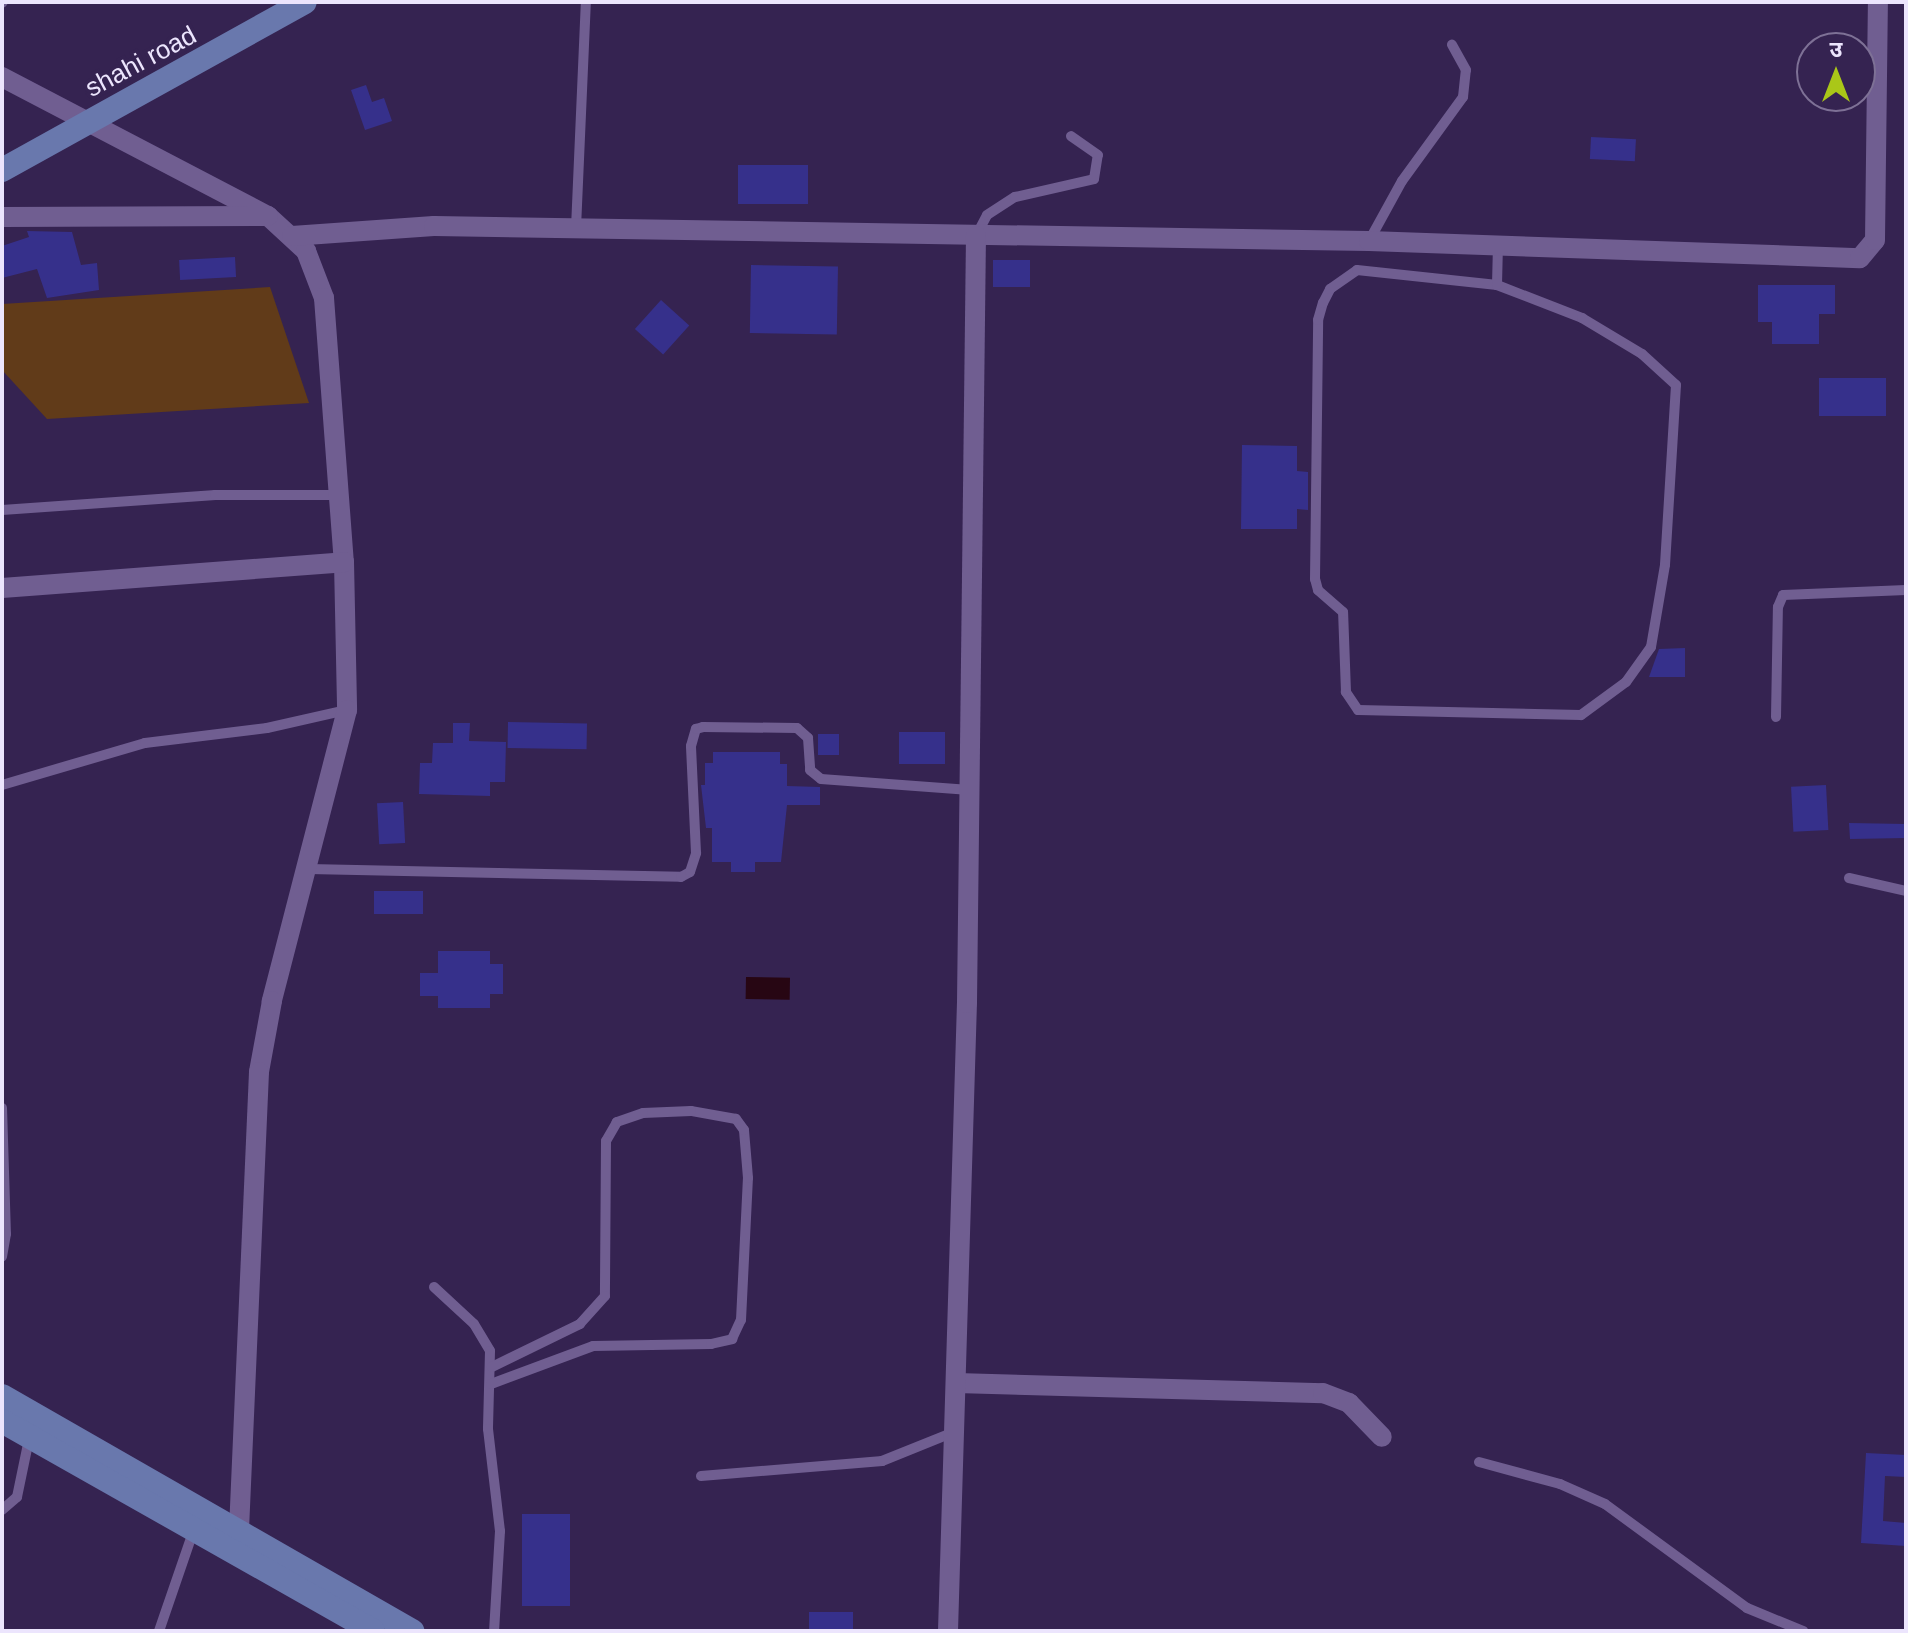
<!DOCTYPE html>
<meta charset="utf-8">
<style>
body{margin:0}
#map{position:relative;width:1908px;height:1633px;overflow:hidden;background:#352351;font-family:Arial,"Noto Sans Devanagari",sans-serif}
div>[style]{position:absolute}
.green>*{inset:0;background:#613b19}
.water>*{inset:0;background:#270613;transform-origin:0 0}
.building>*{inset:0;background:#36308b;transform-origin:0 0}
.lane>*{height:10px;margin:-5px;padding:0 5px;transform-origin:5px;border-radius:5px;background:#705e91}
.street>*{height:20px;margin:-10px;padding:0 10px;transform-origin:10px;border-radius:10px;background:#705e91}
.secondary>*{height:24px;margin:-12px;padding:0 12px;transform-origin:12px;border-radius:12px;background:#6978ad}
span{translate:-50% -50%;white-space:nowrap;text-align:center;line-height:1.15;-webkit-text-stroke:7px #352351;paint-order:stroke}
.street-label{font-size:26px;color:#ece5fd}
.frame{position:absolute;inset:0;border:4px solid #ece5fd;pointer-events:none}
.north{position:absolute;left:1796px;top:32px;width:80px;height:80px;box-sizing:border-box;background:#352351;border:2px solid #7e7196;border-radius:50%;rotate:0deg;font-size:22px;font-weight:700;line-height:32px;text-align:center;color:#ece5fd}
.north::after{content:'';display:block;margin:auto;width:28px;height:36px;background:#aac718;clip-path:polygon(50% 0,100% 100%,50% 72%,0 100%)}
</style>
<div id="map">
<div class="green">
<i style="clip-path:polygon(270px 287px,309px 403px,47px 419px,2px 370px,2px 304px)"></i>
</div>
<div class="water">
<i style="left:746px;top:977px;width:44px;height:22px;rotate:1deg"></i>
</div>
<div class="building">
<i style="clip-path:polygon(366px 85px,372px 102px,384px 98px,392px 121px,365px 130px,351px 90px)"></i>
<i style="left:1591px;top:137px;width:45px;height:22px;rotate:3deg"></i>
<i style="left:738px;top:165px;width:70px;height:39px"></i>
<i style="clip-path:polygon(27px 231px,72px 232px,81px 265px,97px 263px,99px 290px,47px 298px,37px 269px,2px 278px,2px 246px,29px 237px)"></i>
<i style="left:235px;top:257px;width:20px;height:56px;rotate:87deg"></i>
<i style="left:993px;top:260px;width:37px;height:27px"></i>
<i style="left:751px;top:265px;width:87px;height:68px;rotate:1deg"></i>
<i style="clip-path:polygon(1758px 285px,1835px 285px,1835px 314px,1819px 314px,1819px 344px,1772px 344px,1772px 322px,1758px 322px)"></i>
<i style="left:661px;top:300px;width:38px;height:39px;rotate:42deg"></i>
<i style="left:1886px;top:378px;width:38px;height:67px;rotate:90deg"></i>
<i style="clip-path:polygon(1242px 445px,1297px 446px,1297px 471px,1308px 472px,1308px 510px,1297px 509px,1297px 529px,1241px 529px)"></i>
<i style="clip-path:polygon(1685px 648px,1685px 677px,1649px 677px,1659px 649px)"></i>
<i style="left:508px;top:722px;width:79px;height:26px;rotate:1deg"></i>
<i style="clip-path:polygon(453px 723px,470px 723px,469px 741px,506px 742px,505px 782px,490px 782px,490px 796px,419px 794px,420px 763px,432px 763px,433px 743px,453px 743px)"></i>
<i style="left:899px;top:732px;width:46px;height:32px"></i>
<i style="left:818px;top:734px;width:21px;height:21px"></i>
<i style="clip-path:polygon(713px 752px,780px 752px,780px 764px,787px 764px,787px 786px,820px 787px,820px 805px,787px 805px,781px 862px,755px 862px,755px 872px,731px 872px,731px 862px,712px 862px,712px 828px,706px 828px,701px 785px,705px 785px,705px 763px,713px 763px)"></i>
<i style="left:1826px;top:785px;width:45px;height:35px;rotate:87deg"></i>
<i style="left:403px;top:802px;width:41px;height:26px;rotate:87deg"></i>
<i style="clip-path:polygon(1849px 823px,1906px 824px,1906px 838px,1850px 839px)"></i>
<i style="left:374px;top:891px;width:49px;height:23px"></i>
<i style="clip-path:polygon(438px 951px,490px 951px,490px 964px,503px 964px,503px 994px,490px 994px,490px 1008px,438px 1008px,438px 996px,420px 996px,420px 973px,438px 973px)"></i>
<i style="clip-path:polygon(1866px 1453px,1906px 1455px,1906px 1477px,1885px 1476px,1883px 1521px,1906px 1523px,1906px 1546px,1861px 1543px)"></i>
<i style="left:522px;top:1514px;width:48px;height:92px"></i>
<i style="left:853px;top:1612px;width:19px;height:44px;rotate:90deg"></i>
</div>
<div class="lane">
<i style="left:2px;top:3px;width:1px;rotate:-45deg"></i>
<i style="left:576px;top:228px;width:226px;rotate:-87.5deg"></i>
<i style="left:977px;top:234px;width:21px;rotate:-62deg"></i>
<i style="left:987px;top:215px;width:33px;rotate:-33deg"></i>
<i style="left:1015px;top:197px;width:81px;rotate:-12.8deg"></i>
<i style="left:1094px;top:179px;width:24px;rotate:-81deg"></i>
<i style="left:1098px;top:155px;width:33px;rotate:-145deg"></i>
<i style="left:1369px;top:241px;width:68px;rotate:-61.2deg"></i>
<i style="left:1402px;top:181px;width:104px;rotate:-54deg"></i>
<i style="left:1463px;top:97px;width:27px;rotate:-84deg"></i>
<i style="left:1466px;top:70px;width:29px;rotate:-119deg"></i>
<i style="left:1497px;top:285px;width:91px;rotate:21.2deg"></i>
<i style="left:1582px;top:318px;width:70px;rotate:31deg"></i>
<i style="left:1642px;top:354px;width:46px;rotate:42.4deg"></i>
<i style="left:1676px;top:385px;width:180px;rotate:93.5deg"></i>
<i style="left:1665px;top:565px;width:83px;rotate:99.7deg"></i>
<i style="left:1651px;top:647px;width:43px;rotate:125.5deg"></i>
<i style="left:1626px;top:682px;width:56px;rotate:143.7deg"></i>
<i style="left:1581px;top:715px;width:223px;rotate:-178.7deg"></i>
<i style="left:1358px;top:710px;width:22px;rotate:-124deg"></i>
<i style="left:1346px;top:692px;width:80px;rotate:-92.1deg"></i>
<i style="left:1343px;top:612px;width:33px;rotate:-139deg"></i>
<i style="left:1318px;top:590px;width:11px;rotate:-105deg"></i>
<i style="left:1315px;top:579px;width:259px;rotate:-89.3deg"></i>
<i style="left:1318px;top:320px;width:18px;rotate:-74deg"></i>
<i style="left:1323px;top:303px;width:16px;rotate:-63deg"></i>
<i style="left:1330px;top:289px;width:33px;rotate:-35deg"></i>
<i style="left:1357px;top:270px;width:141px;rotate:6.1deg"></i>
<i style="left:1497px;top:285px;width:40px;rotate:-88.6deg"></i>
<i style="left:2px;top:510px;width:214px;rotate:-4deg"></i>
<i style="left:215px;top:495px;width:123px"></i>
<i style="left:1776px;top:717px;width:110px;rotate:-89deg"></i>
<i style="left:1778px;top:607px;width:13px;rotate:-67deg"></i>
<i style="left:1783px;top:595px;width:123px;rotate:-2.3deg"></i>
<i style="left:2px;top:785px;width:149px;rotate:-16.4deg"></i>
<i style="left:145px;top:743px;width:123px;rotate:-7deg"></i>
<i style="left:267px;top:728px;width:82px;rotate:-12.7deg"></i>
<i style="left:309px;top:869px;width:372px;rotate:1.2deg"></i>
<i style="left:681px;top:877px;width:10px;rotate:-29deg"></i>
<i style="left:690px;top:872px;width:20px;rotate:-72deg"></i>
<i style="left:696px;top:853px;width:107px;rotate:-92.7deg"></i>
<i style="left:691px;top:746px;width:18px;rotate:-74deg"></i>
<i style="left:696px;top:729px;width:7px;rotate:-16deg"></i>
<i style="left:703px;top:727px;width:94px;rotate:0.6deg"></i>
<i style="left:797px;top:728px;width:15px;rotate:42deg"></i>
<i style="left:808px;top:738px;width:32px;rotate:86deg"></i>
<i style="left:810px;top:770px;width:14px;rotate:39deg"></i>
<i style="left:821px;top:779px;width:149px;rotate:4.2deg"></i>
<i style="left:1849px;top:878px;width:58px;rotate:12.8deg"></i>
<i style="left:2px;top:1108px;width:126px;rotate:88.2deg"></i>
<i style="left:6px;top:1234px;width:23px;rotate:100deg"></i>
<i style="left:434px;top:1287px;width:54px;rotate:42.8deg"></i>
<i style="left:474px;top:1324px;width:31px;rotate:59deg"></i>
<i style="left:490px;top:1351px;width:78px;rotate:91.5deg"></i>
<i style="left:488px;top:1429px;width:103px;rotate:83.3deg"></i>
<i style="left:500px;top:1531px;width:100px;rotate:93.4deg"></i>
<i style="left:491px;top:1384px;width:109px;rotate:-20.4deg"></i>
<i style="left:593px;top:1346px;width:118px;rotate:-1deg"></i>
<i style="left:711px;top:1344px;width:22px;rotate:-13deg"></i>
<i style="left:732px;top:1339px;width:21px;rotate:-65deg"></i>
<i style="left:741px;top:1320px;width:142px;rotate:-87.2deg"></i>
<i style="left:748px;top:1178px;width:48px;rotate:-94.8deg"></i>
<i style="left:744px;top:1130px;width:14px;rotate:-126deg"></i>
<i style="left:736px;top:1119px;width:46px;rotate:-169.9deg"></i>
<i style="left:691px;top:1111px;width:48px;rotate:177.6deg"></i>
<i style="left:643px;top:1113px;width:28px;rotate:161deg"></i>
<i style="left:617px;top:1122px;width:22px;rotate:120deg"></i>
<i style="left:606px;top:1141px;width:155px;rotate:90.4deg"></i>
<i style="left:605px;top:1296px;width:38px;rotate:132deg"></i>
<i style="left:580px;top:1324px;width:98px;rotate:154deg"></i>
<i style="left:1479px;top:1462px;width:84px;rotate:15.2deg"></i>
<i style="left:1560px;top:1484px;width:49px;rotate:24deg"></i>
<i style="left:1605px;top:1504px;width:176px;rotate:36.2deg"></i>
<i style="left:1747px;top:1608px;width:61px;rotate:22.3deg"></i>
<i style="left:701px;top:1476px;width:182px;rotate:-4.7deg"></i>
<i style="left:882px;top:1461px;width:78px;rotate:-21.9deg"></i>
<i style="left:2px;top:1510px;width:20px;rotate:-41deg"></i>
<i style="left:17px;top:1497px;width:59px;rotate:-78.3deg"></i>
<i style="left:159px;top:1631px;width:105px;rotate:-71deg"></i>
</div>
<div class="street">
<i style="left:2px;top:77px;width:300px;rotate:27.6deg"></i>
<i style="left:268px;top:216px;width:52px;rotate:42.6deg"></i>
<i style="left:306px;top:251px;width:50px;rotate:69deg"></i>
<i style="left:324px;top:298px;width:265px;rotate:85.7deg"></i>
<i style="left:344px;top:562px;width:148px;rotate:88.8deg"></i>
<i style="left:347px;top:710px;width:301px;rotate:104.5deg"></i>
<i style="left:272px;top:1001px;width:72px;rotate:100.4deg"></i>
<i style="left:259px;top:1072px;width:473px;rotate:92.5deg"></i>
<i style="left:2px;top:217px;width:266px;rotate:-0.2deg"></i>
<i style="left:292px;top:236px;width:142px;rotate:-4deg"></i>
<i style="left:434px;top:226px;width:935px;rotate:0.92deg"></i>
<i style="left:1369px;top:241px;width:491px;rotate:2deg"></i>
<i style="left:1860px;top:258px;width:23px;rotate:-50deg"></i>
<i style="left:1875px;top:240px;width:238px;rotate:-89.3deg"></i>
<i style="left:2px;top:588px;width:343px;rotate:-4.3deg"></i>
<i style="left:956px;top:1383px;width:367px;rotate:1.6deg"></i>
<i style="left:1323px;top:1393px;width:28px;rotate:21deg"></i>
<i style="left:1349px;top:1403px;width:47px;rotate:45.9deg"></i>
<i style="left:948px;top:1631px;width:628px;rotate:-88.27deg"></i>
<i style="left:967px;top:1003px;width:767px;rotate:-89.33deg"></i>
</div>
<div class="secondary">
<i style="left:2px;top:170px;width:346px;rotate:-29deg"></i>
<i style="left:2px;top:1396px;width:473px;rotate:29.8deg"></i>
<i style="left:2px;top:1421px;width:426px;rotate:29.5deg"></i>
</div>
<div class="street-label">
<span style="left:141px;top:62px;rotate:-28deg">shahi road</span>
</div>
<div class="frame"></div>
<div class="north">उ</div>
</div>
